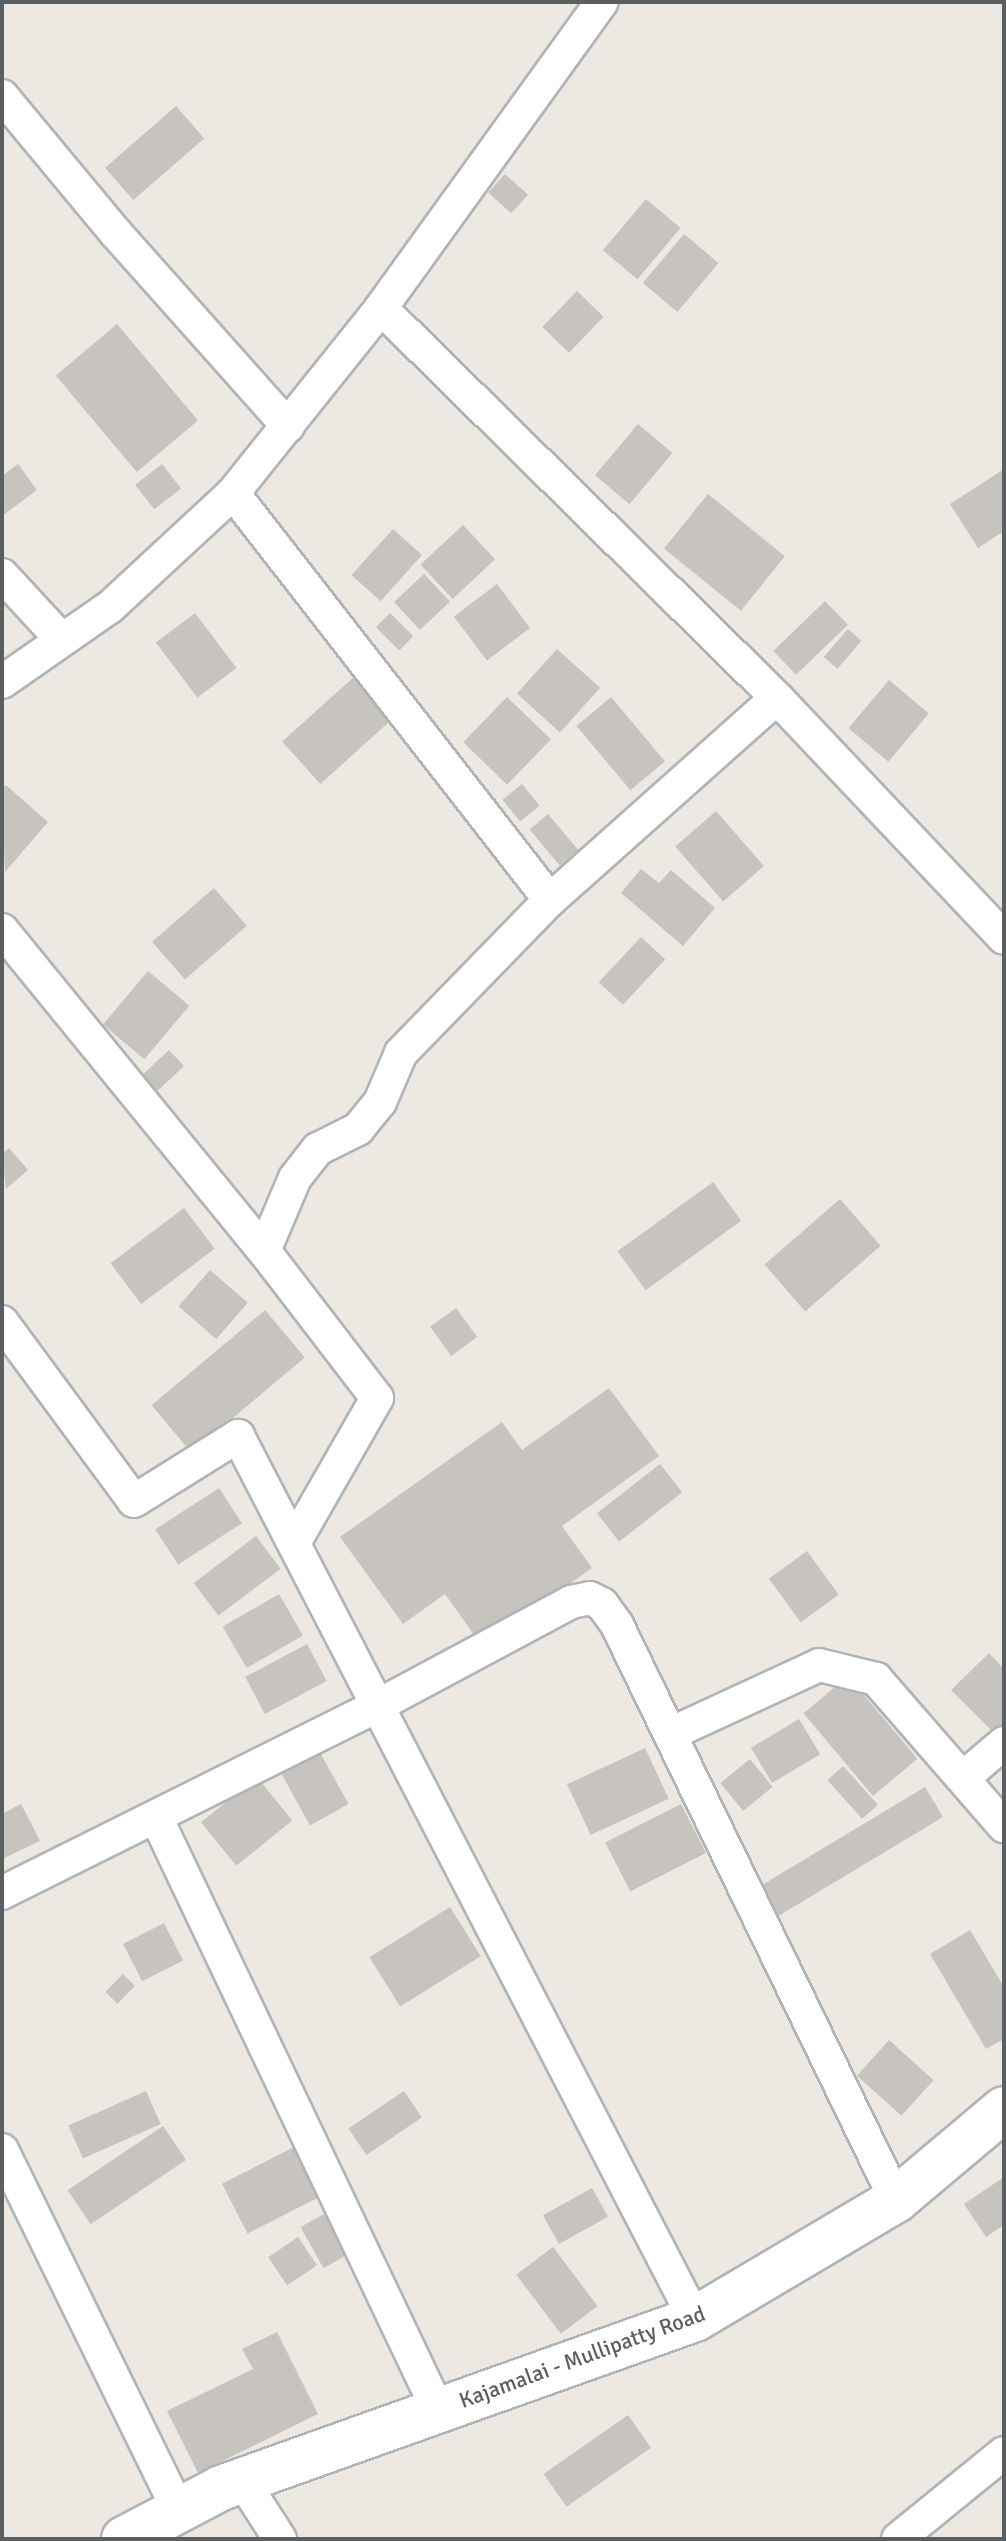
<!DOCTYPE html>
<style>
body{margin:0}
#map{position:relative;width:1006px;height:2541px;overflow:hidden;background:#ede8e2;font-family:Signika,sans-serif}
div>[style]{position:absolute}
.building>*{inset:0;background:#c7c3be;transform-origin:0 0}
.roads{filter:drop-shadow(2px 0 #b0b4b7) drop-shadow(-2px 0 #b0b4b7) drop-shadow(0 2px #b0b4b7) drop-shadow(0 -2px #b0b4b7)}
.minor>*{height:32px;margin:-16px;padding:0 16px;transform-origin:16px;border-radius:16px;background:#fff}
.secondary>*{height:44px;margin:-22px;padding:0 22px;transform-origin:22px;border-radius:22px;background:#fff}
span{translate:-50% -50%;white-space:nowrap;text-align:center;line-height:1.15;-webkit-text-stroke:6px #fff;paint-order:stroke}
.street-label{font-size:22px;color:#5a5f62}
.frame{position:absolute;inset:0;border:4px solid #5a5f62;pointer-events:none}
</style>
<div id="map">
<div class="building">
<i style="left:176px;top:106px;width:43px;height:94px;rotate:49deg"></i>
<i style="left:505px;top:174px;width:31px;height:25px;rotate:42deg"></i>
<i style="left:646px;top:199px;width:45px;height:67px;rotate:40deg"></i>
<i style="left:684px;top:234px;width:45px;height:64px;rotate:40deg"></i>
<i style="left:577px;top:291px;width:37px;height:50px;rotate:44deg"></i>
<i style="left:117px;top:324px;width:126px;height:80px;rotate:50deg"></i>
<i style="left:638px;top:424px;width:45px;height:67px;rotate:40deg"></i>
<i style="clip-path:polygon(18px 464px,37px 490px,2px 516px,2px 476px)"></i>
<i style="left:162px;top:464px;width:31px;height:34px;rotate:52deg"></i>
<i style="clip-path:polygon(1004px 469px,1004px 531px,978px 548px,950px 504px)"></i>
<i style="left:708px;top:494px;width:99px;height:70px;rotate:39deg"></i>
<i style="left:463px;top:525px;width:47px;height:58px;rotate:47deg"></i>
<i style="left:393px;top:529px;width:39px;height:62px;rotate:42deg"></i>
<i style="left:424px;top:574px;width:38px;height:41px;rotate:47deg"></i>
<i style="left:497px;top:584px;width:55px;height:54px;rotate:53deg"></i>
<i style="left:825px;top:601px;width:33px;height:72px;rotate:46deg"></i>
<i style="left:195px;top:613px;width:69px;height:49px;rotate:53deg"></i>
<i style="left:390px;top:613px;width:33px;height:20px;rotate:45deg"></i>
<i style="left:848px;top:629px;width:18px;height:37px;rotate:41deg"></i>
<i style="left:557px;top:649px;width:58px;height:60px;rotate:42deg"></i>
<i style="left:355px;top:676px;width:57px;height:98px;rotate:48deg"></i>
<i style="left:889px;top:680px;width:52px;height:63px;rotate:40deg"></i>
<i style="left:507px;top:697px;width:61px;height:63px;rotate:44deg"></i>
<i style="left:611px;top:697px;width:84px;height:45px;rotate:50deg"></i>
<i style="left:522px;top:784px;width:28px;height:25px;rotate:51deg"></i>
<i style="clip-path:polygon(6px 785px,48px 822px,5px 872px,2px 790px)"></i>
<i style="left:716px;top:811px;width:73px;height:54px;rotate:49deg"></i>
<i style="left:548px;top:814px;width:47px;height:24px;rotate:50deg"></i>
<i style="clip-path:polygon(641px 869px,659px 883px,671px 870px,715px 908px,683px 946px,621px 893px)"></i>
<i style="left:214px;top:888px;width:50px;height:82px;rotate:49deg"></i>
<i style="left:641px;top:937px;width:33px;height:62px;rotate:43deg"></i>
<i style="left:148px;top:971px;width:54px;height:70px;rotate:40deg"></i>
<i style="left:169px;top:1050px;width:22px;height:42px;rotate:47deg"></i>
<i style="clip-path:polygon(9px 1148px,28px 1170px,6px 1189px,2px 1154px)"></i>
<i style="left:713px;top:1182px;width:48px;height:118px;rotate:54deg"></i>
<i style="left:840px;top:1199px;width:62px;height:100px;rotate:49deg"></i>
<i style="left:184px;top:1208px;width:51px;height:92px;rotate:53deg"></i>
<i style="left:210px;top:1270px;width:50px;height:48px;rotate:41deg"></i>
<i style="left:456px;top:1308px;width:36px;height:32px;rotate:54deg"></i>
<i style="left:265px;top:1310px;width:62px;height:148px;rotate:50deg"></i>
<i style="clip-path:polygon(609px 1388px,659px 1456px,562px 1526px,592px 1568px,482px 1646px,445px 1594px,403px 1624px,340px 1537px,502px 1422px,522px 1450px)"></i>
<i style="left:660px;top:1464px;width:36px;height:80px;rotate:52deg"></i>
<i style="left:219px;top:1488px;width:42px;height:76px;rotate:57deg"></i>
<i style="left:256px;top:1536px;width:41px;height:78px;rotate:53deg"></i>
<i style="left:807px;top:1551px;width:54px;height:47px;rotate:54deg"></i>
<i style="left:279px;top:1594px;width:48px;height:65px;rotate:60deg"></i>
<i style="left:307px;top:1644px;width:42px;height:70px;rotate:62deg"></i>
<i style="clip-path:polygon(989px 1653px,1004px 1669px,1004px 1731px,998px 1737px,951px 1690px)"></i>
<i style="left:848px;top:1676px;width:108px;height:58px;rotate:50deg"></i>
<i style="left:799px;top:1719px;width:41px;height:56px;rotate:59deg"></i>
<i style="left:645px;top:1748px;width:56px;height:86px;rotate:65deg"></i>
<i style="left:318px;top:1749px;width:63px;height:44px;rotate:61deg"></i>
<i style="left:750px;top:1759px;width:36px;height:38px;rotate:51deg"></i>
<i style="left:843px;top:1766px;width:52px;height:21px;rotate:48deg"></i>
<i style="left:257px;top:1777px;width:56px;height:72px;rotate:51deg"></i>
<i style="left:925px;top:1787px;width:35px;height:195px;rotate:59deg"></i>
<i style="clip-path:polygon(21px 1804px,40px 1841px,2px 1859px,2px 1814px)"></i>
<i style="left:681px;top:1804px;width:55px;height:85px;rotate:63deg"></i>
<i style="left:450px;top:1907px;width:58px;height:95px;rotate:58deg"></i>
<i style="left:164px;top:1923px;width:42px;height:46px;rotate:63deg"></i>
<i style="clip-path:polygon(970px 1930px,1004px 1987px,1004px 2039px,986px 2049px,930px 1954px)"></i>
<i style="left:123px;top:1974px;width:17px;height:25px;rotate:45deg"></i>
<i style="left:889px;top:2040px;width:60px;height:48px;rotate:42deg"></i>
<i style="left:146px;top:2091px;width:36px;height:85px;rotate:66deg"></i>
<i style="left:404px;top:2091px;width:32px;height:67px;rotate:56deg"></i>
<i style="left:163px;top:2126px;width:41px;height:115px;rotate:56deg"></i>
<i style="left:296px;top:2146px;width:56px;height:83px;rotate:63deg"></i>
<i style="clip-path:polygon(1004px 2177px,1004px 2225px,986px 2237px,964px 2204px)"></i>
<i style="left:592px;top:2188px;width:33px;height:56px;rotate:61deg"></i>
<i style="left:326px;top:2213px;width:47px;height:29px;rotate:61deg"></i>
<i style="left:298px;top:2237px;width:34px;height:36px;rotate:56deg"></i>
<i style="left:553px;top:2247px;width:74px;height:46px;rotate:53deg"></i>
<i style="clip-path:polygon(277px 2332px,318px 2414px,198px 2473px,167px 2411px,253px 2369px,242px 2349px)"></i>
<i style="left:628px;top:2415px;width:40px;height:103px;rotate:55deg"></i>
</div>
<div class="roads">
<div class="minor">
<i style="left:2px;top:96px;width:177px;rotate:50.3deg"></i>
<i style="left:115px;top:232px;width:260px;rotate:48.3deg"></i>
<i style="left:381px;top:308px;width:556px;rotate:44.56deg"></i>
<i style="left:233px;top:493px;width:516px;rotate:52.09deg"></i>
<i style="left:2px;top:575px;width:88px;rotate:47.3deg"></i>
<i style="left:2px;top:682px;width:131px;rotate:-34.8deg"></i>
<i style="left:110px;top:607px;width:168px;rotate:-42.8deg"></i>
<i style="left:233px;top:493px;width:237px;rotate:-51.3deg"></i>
<i style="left:381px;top:308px;width:377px;rotate:-54.2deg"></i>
<i style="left:2px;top:930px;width:414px;rotate:50.8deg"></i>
<i style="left:2px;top:1322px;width:222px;rotate:53.6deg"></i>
<i style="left:134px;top:1501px;width:123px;rotate:-32deg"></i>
<i style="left:238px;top:1436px;width:994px;rotate:62.64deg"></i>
<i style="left:294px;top:1543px;width:167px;rotate:-60.2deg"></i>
<i style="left:377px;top:1398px;width:185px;rotate:-127.5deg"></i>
<i style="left:264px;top:1251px;width:79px;rotate:-67deg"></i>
<i style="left:295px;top:1178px;width:37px;rotate:-52deg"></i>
<i style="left:318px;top:1149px;width:45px;rotate:-26.6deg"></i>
<i style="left:358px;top:1129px;width:35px;rotate:-51deg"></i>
<i style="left:380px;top:1102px;width:53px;rotate:-66.8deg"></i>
<i style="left:401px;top:1053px;width:214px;rotate:-45.8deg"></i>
<i style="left:550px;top:900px;width:304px;rotate:-41.7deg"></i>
<i style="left:777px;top:698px;width:330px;rotate:46.6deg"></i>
<i style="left:670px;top:1734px;width:164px;rotate:-24.8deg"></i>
<i style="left:819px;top:1665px;width:59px;rotate:13.8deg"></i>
<i style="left:876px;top:1679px;width:195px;rotate:49deg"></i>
<i style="left:963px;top:1778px;width:54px;rotate:-40.5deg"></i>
<i style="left:156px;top:1817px;width:657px;rotate:64.57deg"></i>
<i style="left:2px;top:1893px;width:419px;rotate:-26.5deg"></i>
<i style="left:377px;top:1706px;width:220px;rotate:-28.2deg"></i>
<i style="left:571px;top:1602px;width:19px;rotate:-12deg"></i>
<i style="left:590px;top:1598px;width:13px;rotate:27deg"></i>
<i style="left:602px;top:1604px;width:26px;rotate:54deg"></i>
<i style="left:617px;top:1625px;width:639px;rotate:64.12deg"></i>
<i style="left:2px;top:2150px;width:401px;rotate:63.9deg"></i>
<i style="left:242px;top:2480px;width:70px;rotate:57.2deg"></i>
<i style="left:898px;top:2539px;width:136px;rotate:-39.1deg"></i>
</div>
<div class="secondary">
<i style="left:124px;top:2539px;width:110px;rotate:-27.7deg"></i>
<i style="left:221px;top:2488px;width:503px;rotate:-19.62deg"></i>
<i style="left:695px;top:2319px;width:234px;rotate:-30.6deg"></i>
<i style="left:896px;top:2200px;width:141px;rotate:-40.1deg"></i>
</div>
</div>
<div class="street-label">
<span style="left:582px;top:2357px;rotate:-20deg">Kajamalai - Mullipatty Road</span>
</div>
<div class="frame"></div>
</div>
